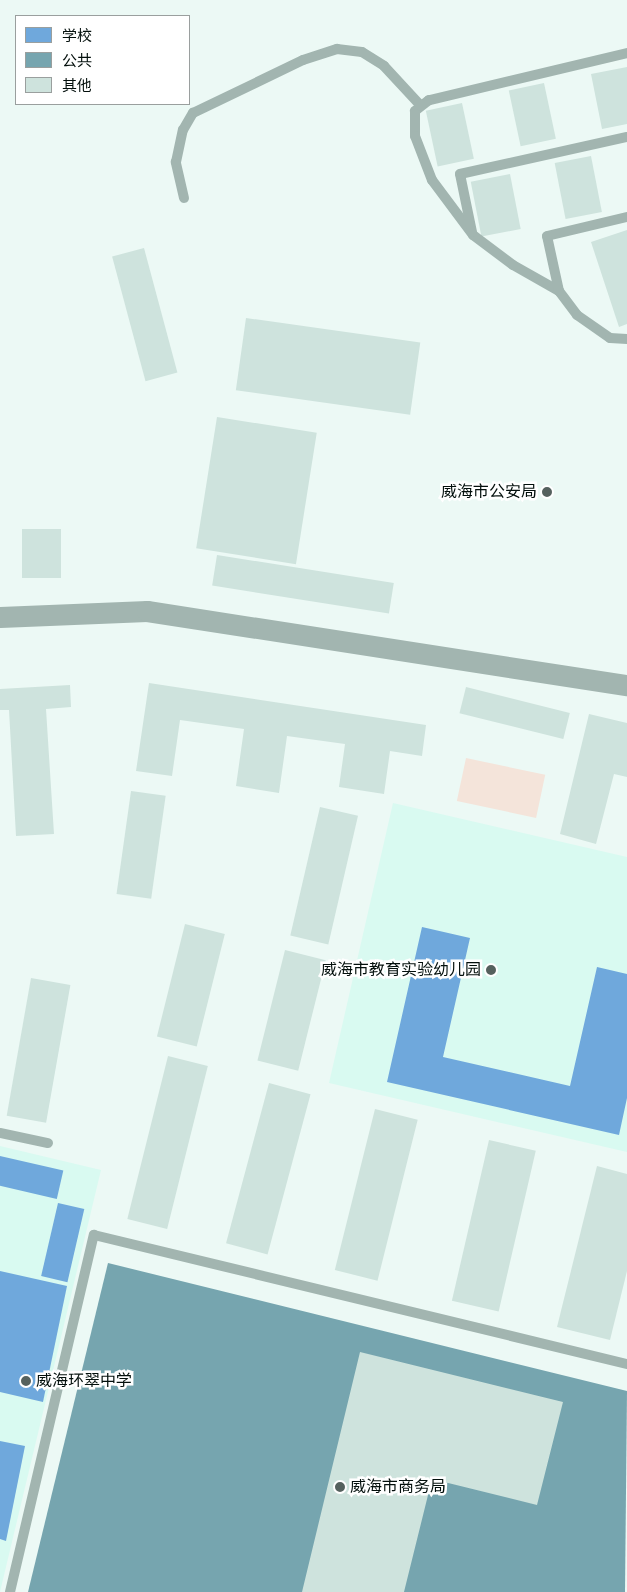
<!DOCTYPE html>
<meta charset="utf-8">
<style>
body{margin:0}
#map{position:relative;width:627px;height:1592px;overflow:hidden;background:#ecf9f5;font-family:"Nunito Sans","Noto Sans SC",sans-serif}
div>[style]{position:absolute}
.built>*{inset:0;background:#d9faf1}
.green>*{inset:0;background:#f4e4da;transform-origin:0 0}
.schools>*{inset:0;background:#6fa8dc;transform-origin:0 0}
.public>*{inset:0;background:#76a5af}
.building>*{inset:0;background:#cee3dd;transform-origin:0 0}
.service>*{height:10px;margin:-5px;padding:0 5px;transform-origin:5px;border-radius:5px;background:#a2b5b0}
.minor>*{height:21px;margin:-10.5px;padding:0 10.5px;transform-origin:10.5px;border-radius:10.5px;background:#a2b5b0}
.dots>*{width:14px;height:14px;translate:-50% -50%;box-sizing:border-box;border:2px solid #fff;border-radius:50%}
span{translate:-50% -50%;white-space:nowrap;text-align:center;line-height:1.15;-webkit-text-stroke:5px #fff;paint-order:stroke}
.poi-label{font-size:16px;color:#030f0c}
.right{translate:-100% -50%;text-align:right}
.left{translate:0 -50%;text-align:left}
.legend{position:absolute;left:15px;top:15px;width:175px;height:90px;box-sizing:border-box;background:#fff;border:1px solid #9a9f9e;margin:0;padding:6px 9px;list-style:none;font-size:15px;color:#030f0c}
.legend li{display:flex;align-items:center;gap:10px;height:25px}
.legend b{width:25px;border:1px solid #9a9f9e}
</style>
<div id="map">
<div class="built">
<i style="clip-path:polygon(393px 803px,627px 857px,627px 1152px,329px 1083px)"></i>
<i style="clip-path:polygon(0 1146px,101px 1170px,0 1592px)"></i>
</div>
<div class="green">
<i style="left:466px;top:758px;width:81px;height:44px;rotate:12deg"></i>
</div>
<div class="schools">
<i style="clip-path:polygon(422px 927px,470px 938px,443px 1057px,570px 1086px,597px 967px,627px 974px,627px 1098px,619px 1135px,387px 1082px)"></i>
<i style="left:0;top:1156px;width:65px;height:29px;rotate:13deg"></i>
<i style="left:58px;top:1203px;width:27px;height:75px;rotate:13deg"></i>
<i style="clip-path:polygon(0 1271px,67px 1286px,43px 1402px,0 1392px)"></i>
<i style="clip-path:polygon(0 1441px,25px 1446px,6px 1541px,0 1539px)"></i>
</div>
<div class="public">
<i style="clip-path:polygon(108px 1263px,627px 1391px,625px 1592px,28px 1592px)"></i>
</div>
<div class="building">
<i style="clip-path:polygon(627px 67px,627px 124px,602px 129px,591px 74px)"></i>
<i style="left:544px;top:83px;width:57px;height:36px;rotate:78deg"></i>
<i style="left:462px;top:103px;width:57px;height:37px;rotate:78deg"></i>
<i style="left:591px;top:156px;width:57px;height:37px;rotate:79deg"></i>
<i style="left:510px;top:174px;width:56px;height:40px;rotate:79deg"></i>
<i style="clip-path:polygon(627px 230px,627px 324px,619px 327px,591px 242px)"></i>
<i style="left:144px;top:248px;width:129px;height:33px;rotate:75deg"></i>
<i style="left:246px;top:318px;width:176px;height:73px;rotate:8deg"></i>
<i style="left:217px;top:417px;width:101px;height:133px;rotate:9deg"></i>
<i style="left:22px;top:529px;width:39px;height:49px"></i>
<i style="left:217px;top:555px;width:179px;height:31px;rotate:9deg"></i>
<i style="clip-path:polygon(149px 683px,426px 725px,422px 756px,390px 751px,384px 794px,339px 787px,345px 744px,287px 736px,279px 793px,236px 786px,244px 729px,180px 720px,172px 776px,136px 771px)"></i>
<i style="clip-path:polygon(70px 685px,71px 707px,46px 709px,54px 834px,16px 836px,9px 710px,0 710px,0 689px)"></i>
<i style="left:466px;top:687px;width:107px;height:27px;rotate:14deg"></i>
<i style="clip-path:polygon(589px 714px,627px 723px,627px 777px,614px 774px,596px 844px,560px 834px)"></i>
<i style="left:131px;top:791px;width:35px;height:104px;rotate:8deg"></i>
<i style="left:320px;top:807px;width:39px;height:132px;rotate:13deg"></i>
<i style="left:185px;top:924px;width:41px;height:116px;rotate:14deg"></i>
<i style="left:285px;top:950px;width:42px;height:114px;rotate:14deg"></i>
<i style="left:31px;top:978px;width:40px;height:140px;rotate:10deg"></i>
<i style="left:168px;top:1056px;width:41px;height:168px;rotate:14deg"></i>
<i style="left:269px;top:1083px;width:43px;height:166px;rotate:15deg"></i>
<i style="left:375px;top:1109px;width:44px;height:166px;rotate:14deg"></i>
<i style="left:489px;top:1140px;width:48px;height:165px;rotate:13deg"></i>
<i style="clip-path:polygon(597px 1166px,627px 1174px,627px 1271px,610px 1340px,557px 1327px)"></i>
<i style="clip-path:polygon(360px 1352px,563px 1402px,537px 1505px,432px 1479px,404px 1592px,302px 1592px)"></i>
</div>
<div class="service">
<i style="left:627px;top:53px;width:204px;rotate:166.6deg"></i>
<i style="left:429px;top:100px;width:18px;rotate:142deg"></i>
<i style="left:415px;top:111px;width:25px;rotate:90deg"></i>
<i style="left:415px;top:136px;width:47px;rotate:68.9deg"></i>
<i style="left:432px;top:180px;width:69px;rotate:53.3deg"></i>
<i style="left:473px;top:235px;width:50px;rotate:36.9deg"></i>
<i style="left:513px;top:265px;width:53px;rotate:29.5deg"></i>
<i style="left:559px;top:291px;width:30px;rotate:53deg"></i>
<i style="left:577px;top:315px;width:40px;rotate:34.9deg"></i>
<i style="left:610px;top:338px;width:17px;rotate:3deg"></i>
<i style="left:184px;top:198px;width:37px;rotate:-103deg"></i>
<i style="left:176px;top:162px;width:33px;rotate:-78deg"></i>
<i style="left:183px;top:130px;width:20px;rotate:-60deg"></i>
<i style="left:193px;top:113px;width:122px;rotate:-25.7deg"></i>
<i style="left:303px;top:60px;width:36px;rotate:-18deg"></i>
<i style="left:337px;top:49px;width:25px;rotate:7deg"></i>
<i style="left:362px;top:52px;width:26px;rotate:32deg"></i>
<i style="left:384px;top:66px;width:54px;rotate:47.2deg"></i>
<i style="left:472px;top:232px;width:59px;rotate:-101.7deg"></i>
<i style="left:460px;top:174px;width:171px;rotate:-12.5deg"></i>
<i style="left:559px;top:291px;width:56px;rotate:-102.3deg"></i>
<i style="left:547px;top:236px;width:82px;rotate:-13.4deg"></i>
<i style="left:0;top:1133px;width:49px;rotate:11.8deg"></i>
<i style="left:10px;top:1592px;width:367px;rotate:-76.8deg"></i>
<i style="left:94px;top:1235px;width:548px;rotate:13.61deg"></i>
</div>
<div class="minor">
<i style="left:0;top:617px;width:147px;rotate:-2.3deg"></i>
<i style="left:147px;top:611px;width:486px;rotate:8.8deg"></i>
</div>
<div class="dots">
<i style="left:547px;top:492px;background:#55615e"></i>
<i style="left:491px;top:970px;background:#55615e"></i>
<i style="left:26px;top:1381px;background:#55615e"></i>
<i style="left:340px;top:1487px;background:#55615e"></i>
</div>
<div class="poi-label">
<span class="right" style="left:537px;top:492px">威海市公安局</span>
<span class="right" style="left:481px;top:970px">威海市教育实验幼儿园</span>
<span class="left" style="left:36px;top:1381px">威海环翠中学</span>
<span class="left" style="left:350px;top:1487px">威海市商务局</span>
</div>
<ul class="legend">
<li><b style="height:14px;background:#6fa8dc"></b>学校</li>
<li><b style="height:14px;background:#76a5af"></b>公共</li>
<li><b style="height:14px;background:#cee3dd"></b>其他</li>
</ul>
</div>
